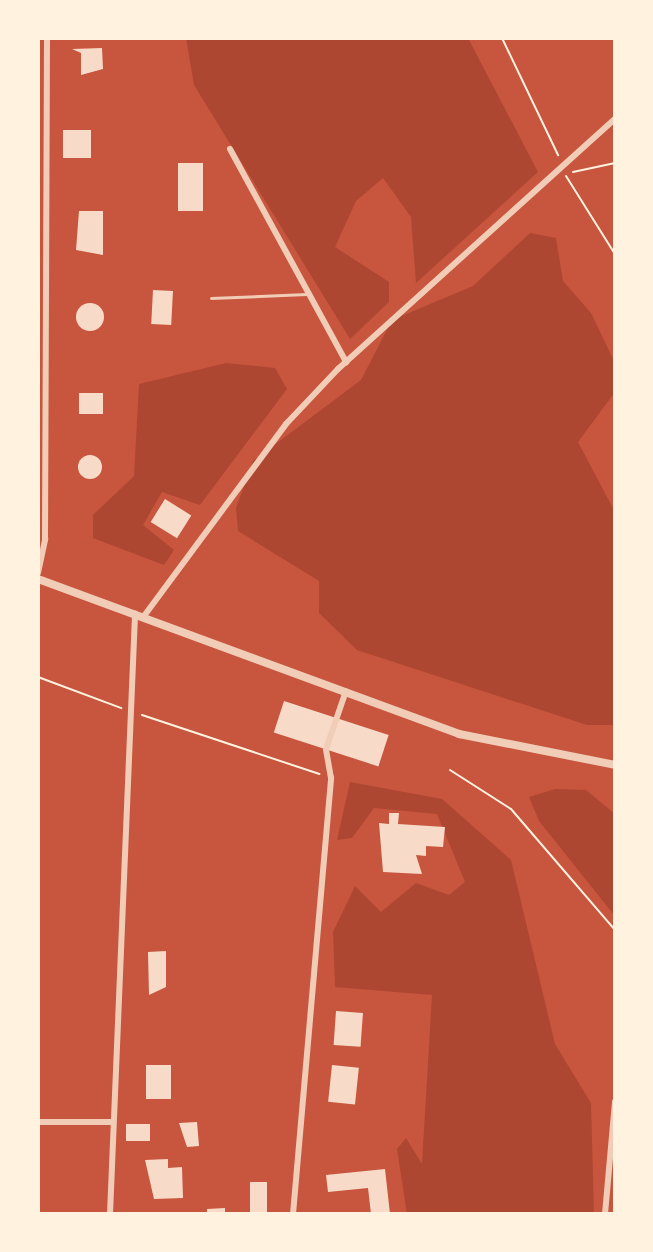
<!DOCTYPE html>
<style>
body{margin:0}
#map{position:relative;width:653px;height:1252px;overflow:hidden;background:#c8553d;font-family:"Source Sans 3",sans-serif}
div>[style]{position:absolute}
.green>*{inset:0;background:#ae4732}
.building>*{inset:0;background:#f7dbc8;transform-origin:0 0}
.round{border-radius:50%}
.path>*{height:2px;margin:-1px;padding:0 1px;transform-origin:1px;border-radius:1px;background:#fff3e0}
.service>*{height:3px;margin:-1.5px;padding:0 1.5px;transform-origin:1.5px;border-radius:1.5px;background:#f1ccb7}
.minor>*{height:6px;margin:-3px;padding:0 3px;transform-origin:3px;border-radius:3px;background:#f1ccb7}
.tertiary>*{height:8px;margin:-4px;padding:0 4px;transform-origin:4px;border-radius:4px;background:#f1ccb7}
span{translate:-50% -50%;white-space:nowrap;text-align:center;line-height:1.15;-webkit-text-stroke:8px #fff3e0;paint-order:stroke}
.frame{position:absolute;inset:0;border:40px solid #fff3e0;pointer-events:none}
</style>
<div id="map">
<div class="green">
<i style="clip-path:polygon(186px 38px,468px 38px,538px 172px,416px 283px,411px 217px,383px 178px,356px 201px,335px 247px,389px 282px,389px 302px,350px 339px,194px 85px)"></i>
<i style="clip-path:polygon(530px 233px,556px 238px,563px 281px,591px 313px,615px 363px,615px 392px,578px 442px,615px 512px,615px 725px,587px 725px,357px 650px,319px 613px,319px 581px,238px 531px,236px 508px,253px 461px,361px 380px,392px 320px,473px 286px)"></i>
<i style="clip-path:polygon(226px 363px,275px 368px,287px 389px,200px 505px,162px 492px,143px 525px,174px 550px,164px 565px,93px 538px,93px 515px,134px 476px,139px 384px)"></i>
<i style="clip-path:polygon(350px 782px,442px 799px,511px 860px,555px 1044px,591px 1103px,594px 1214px,407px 1214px,397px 1149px,406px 1138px,422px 1164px,432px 995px,335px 987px,333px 932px,355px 886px,381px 912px,416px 883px,449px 895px,465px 882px,437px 814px,374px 808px,352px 838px,337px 840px)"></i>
<i style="clip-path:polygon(555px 789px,586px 790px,615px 814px,614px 915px,539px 821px,529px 797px)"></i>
</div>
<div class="building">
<i style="clip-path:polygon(102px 48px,103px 69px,81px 75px,81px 53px,72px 49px)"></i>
<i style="left:63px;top:130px;width:28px;height:28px"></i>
<i style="left:178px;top:163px;width:25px;height:48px"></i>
<i style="clip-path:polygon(79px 211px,103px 211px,103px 255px,76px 250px)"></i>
<i style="left:153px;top:290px;width:20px;height:34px;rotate:3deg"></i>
<i class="round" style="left:76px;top:303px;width:28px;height:28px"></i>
<i style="left:79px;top:393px;width:24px;height:21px"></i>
<i class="round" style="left:78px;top:455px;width:24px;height:24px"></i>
<i style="left:165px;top:499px;width:31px;height:27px;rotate:32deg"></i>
<i style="left:284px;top:701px;width:110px;height:33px;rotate:18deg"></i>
<i style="clip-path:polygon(389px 813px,399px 813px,398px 824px,445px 827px,443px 847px,426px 846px,426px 856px,416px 855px,422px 874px,383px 872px,379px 823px,389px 824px)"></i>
<i style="clip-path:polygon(166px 951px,166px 987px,149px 995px,148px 952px)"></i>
<i style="left:336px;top:1011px;width:27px;height:34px;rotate:4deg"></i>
<i style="left:146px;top:1065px;width:25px;height:34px"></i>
<i style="left:332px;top:1065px;width:27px;height:37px;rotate:6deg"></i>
<i style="clip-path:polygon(197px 1122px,199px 1146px,187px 1147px,179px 1123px)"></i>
<i style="left:126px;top:1124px;width:24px;height:17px"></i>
<i style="clip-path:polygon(168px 1159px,168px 1168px,182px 1167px,183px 1198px,154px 1199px,145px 1160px)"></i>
<i style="clip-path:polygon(385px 1169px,390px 1214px,371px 1214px,368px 1188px,328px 1192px,326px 1175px)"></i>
<i style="left:250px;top:1182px;width:17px;height:32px"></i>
<i style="clip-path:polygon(225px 1208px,225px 1214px,207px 1214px,207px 1209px)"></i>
</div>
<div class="path">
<i style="left:502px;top:38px;width:130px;rotate:64.4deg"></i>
<i style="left:573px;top:172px;width:43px;rotate:-12.1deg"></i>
<i style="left:566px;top:176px;width:92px;rotate:57.9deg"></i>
<i style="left:38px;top:677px;width:89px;rotate:20.5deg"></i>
<i style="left:142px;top:715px;width:187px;rotate:18.4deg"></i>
<i style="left:450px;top:770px;width:72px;rotate:32.6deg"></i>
<i style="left:511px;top:809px;width:160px;rotate:49.3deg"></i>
</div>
<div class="service">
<i style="left:211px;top:298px;width:96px;rotate:-2.4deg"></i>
</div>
<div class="minor">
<i style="left:230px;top:149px;width:243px;rotate:61.4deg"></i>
<i style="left:38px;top:573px;width:35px;rotate:-78deg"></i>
<i style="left:45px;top:539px;width:501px;rotate:-89.77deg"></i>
<i style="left:144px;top:616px;width:239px;rotate:-53.5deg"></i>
<i style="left:286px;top:424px;width:76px;rotate:-46.6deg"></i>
<i style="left:338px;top:369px;width:373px;rotate:-42.1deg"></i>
<i style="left:38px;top:1122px;width:75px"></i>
<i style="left:110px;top:1214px;width:601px;rotate:-87.61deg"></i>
<i style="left:293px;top:1214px;width:438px;rotate:-85deg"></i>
<i style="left:331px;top:778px;width:29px;rotate:-100deg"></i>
<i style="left:326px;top:749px;width:61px;rotate:-71deg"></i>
<i style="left:605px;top:1214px;width:113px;rotate:-84.9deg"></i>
</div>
<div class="tertiary">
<i style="left:38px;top:579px;width:449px;rotate:20.2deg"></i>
<i style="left:459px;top:734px;width:159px;rotate:11.2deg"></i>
</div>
<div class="frame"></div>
</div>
